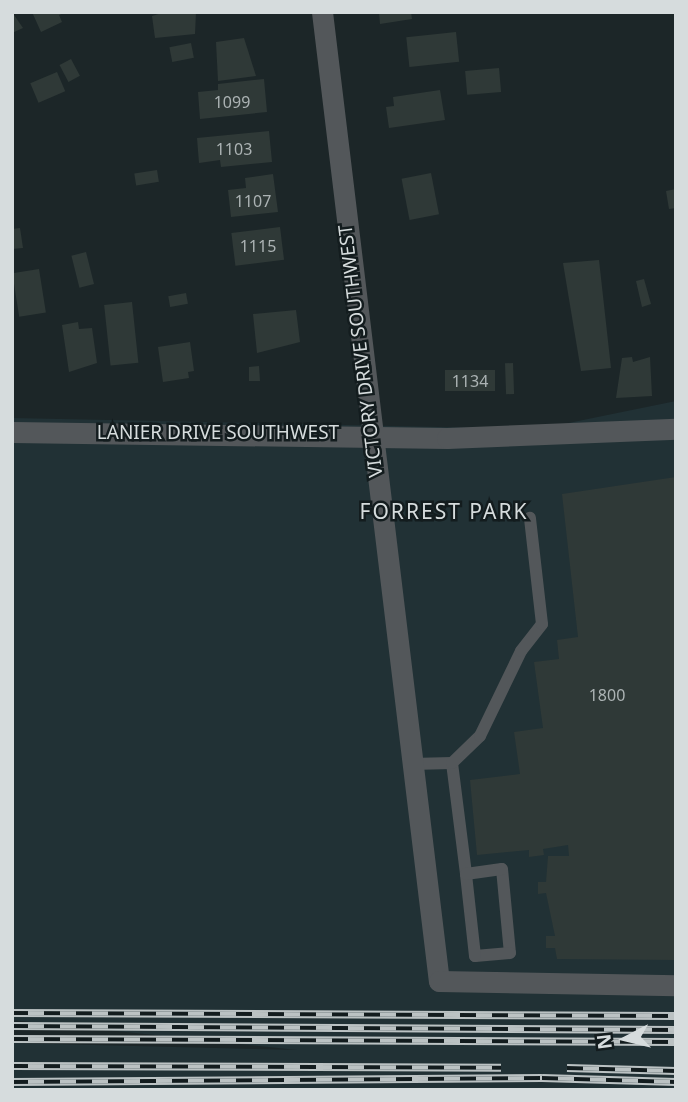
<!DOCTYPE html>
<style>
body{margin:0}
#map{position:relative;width:688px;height:1102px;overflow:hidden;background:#1c2628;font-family:"Noto Sans",sans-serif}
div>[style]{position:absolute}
.built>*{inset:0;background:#213135}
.building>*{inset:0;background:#2f3937;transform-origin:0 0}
.lane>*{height:12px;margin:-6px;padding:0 6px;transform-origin:6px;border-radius:6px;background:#53575a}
.street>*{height:21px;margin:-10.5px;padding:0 10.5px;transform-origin:10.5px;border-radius:10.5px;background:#53575a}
.rail>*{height:8px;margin-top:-4px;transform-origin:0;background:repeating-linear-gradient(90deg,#131c1e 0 16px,#bbc2c3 0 32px);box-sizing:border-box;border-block:2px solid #bbc2c3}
span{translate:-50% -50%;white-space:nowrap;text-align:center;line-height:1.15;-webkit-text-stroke:5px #131c1e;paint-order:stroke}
.number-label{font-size:16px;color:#acb3b4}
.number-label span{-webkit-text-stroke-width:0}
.street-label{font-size:19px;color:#d6dcdd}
.neighbourhood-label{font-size:21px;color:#d6dcdd;letter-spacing:2px}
.frame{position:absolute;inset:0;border:14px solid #d6dcdd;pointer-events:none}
.north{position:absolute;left:590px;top:1004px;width:70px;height:70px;-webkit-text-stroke:5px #131c1e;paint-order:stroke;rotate:263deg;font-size:19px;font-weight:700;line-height:28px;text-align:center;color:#d6dcdd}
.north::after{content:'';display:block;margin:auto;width:24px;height:32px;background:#d6dcdd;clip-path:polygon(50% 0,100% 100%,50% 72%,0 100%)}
</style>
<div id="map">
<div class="built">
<i style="clip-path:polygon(676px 401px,676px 1090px,12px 1090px,12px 1043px,297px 1050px,12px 1020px,12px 418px,539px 429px)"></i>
</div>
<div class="building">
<i style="clip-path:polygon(12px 12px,23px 28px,12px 33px)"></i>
<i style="clip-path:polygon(32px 12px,66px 12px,59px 15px,62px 22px,41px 32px)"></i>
<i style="clip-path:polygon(165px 12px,196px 12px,195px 34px,155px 38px,152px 16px)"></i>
<i style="clip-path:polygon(379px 12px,411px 12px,412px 19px,380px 24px)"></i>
<i style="left:456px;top:32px;width:30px;height:50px;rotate:84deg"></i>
<i style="clip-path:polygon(244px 38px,256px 76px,218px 81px,216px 42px)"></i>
<i style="left:191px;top:43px;width:15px;height:22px;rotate:79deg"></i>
<i style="left:71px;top:59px;width:19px;height:13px;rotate:62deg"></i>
<i style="left:499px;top:68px;width:24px;height:34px;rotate:85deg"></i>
<i style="left:57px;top:72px;width:21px;height:29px;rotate:67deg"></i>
<i style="clip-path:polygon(264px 79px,267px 112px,200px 119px,198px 92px,218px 90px,218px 84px)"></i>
<i style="clip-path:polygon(440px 90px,445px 120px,389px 128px,386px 107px,394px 106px,393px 97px)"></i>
<i style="clip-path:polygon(269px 131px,272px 162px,221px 167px,220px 160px,199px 163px,197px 138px)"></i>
<i style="left:157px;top:170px;width:12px;height:23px;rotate:81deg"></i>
<i style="left:431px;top:173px;width:42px;height:30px;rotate:79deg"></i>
<i style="clip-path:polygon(273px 174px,278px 212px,231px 217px,228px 190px,246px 188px,245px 178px)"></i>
<i style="clip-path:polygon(676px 189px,676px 208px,669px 209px,666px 191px)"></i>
<i style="left:280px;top:227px;width:33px;height:49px;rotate:83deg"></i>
<i style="clip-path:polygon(20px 228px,23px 248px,12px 249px,12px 229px)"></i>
<i style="left:86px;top:252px;width:33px;height:15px;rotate:76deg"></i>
<i style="clip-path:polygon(599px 260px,611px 368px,581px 371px,563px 263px)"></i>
<i style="left:39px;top:269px;width:44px;height:27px;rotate:81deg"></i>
<i style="clip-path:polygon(644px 279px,651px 304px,642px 307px,636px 281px)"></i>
<i style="left:186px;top:293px;width:11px;height:18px;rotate:80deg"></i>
<i style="left:132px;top:302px;width:61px;height:28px;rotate:84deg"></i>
<i style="clip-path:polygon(296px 310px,300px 342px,257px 353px,253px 314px)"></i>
<i style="clip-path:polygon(78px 322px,79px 329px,92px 328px,97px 363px,69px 372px,62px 325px)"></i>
<i style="clip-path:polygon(190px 342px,194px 371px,188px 372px,189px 378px,163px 382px,158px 347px)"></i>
<i style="clip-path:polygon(632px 357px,633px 362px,650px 357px,652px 396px,616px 398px,622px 358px)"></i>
<i style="left:513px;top:363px;width:31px;height:8px;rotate:88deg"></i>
<i style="clip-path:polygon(259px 366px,260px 381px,249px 381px,249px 367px)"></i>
<i style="left:445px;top:370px;width:50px;height:21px"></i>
<i style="clip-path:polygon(676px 477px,676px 960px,557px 959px,555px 948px,546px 948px,546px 936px,555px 936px,546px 893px,538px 894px,538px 882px,546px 882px,548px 856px,569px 856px,568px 845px,543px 849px,544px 855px,529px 857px,529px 850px,477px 855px,470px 780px,520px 774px,514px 732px,543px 728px,534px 662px,559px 659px,557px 640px,578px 637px,562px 494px)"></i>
</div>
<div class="lane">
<i style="left:452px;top:763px;width:112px;rotate:82.8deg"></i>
<i style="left:412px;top:764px;width:40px;rotate:-1.4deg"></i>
<i style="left:452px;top:763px;width:39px;rotate:-44deg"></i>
<i style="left:480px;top:736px;width:94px;rotate:-64.2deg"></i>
<i style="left:521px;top:651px;width:34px;rotate:-52deg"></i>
<i style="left:542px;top:624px;width:107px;rotate:-96.5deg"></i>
<i style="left:502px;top:869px;width:84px;rotate:84.6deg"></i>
<i style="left:510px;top:953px;width:35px;rotate:175deg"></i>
<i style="left:475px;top:956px;width:82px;rotate:-96.3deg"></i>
<i style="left:466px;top:874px;width:36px;rotate:-8deg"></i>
</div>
<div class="street">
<i style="left:322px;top:12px;width:976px;rotate:83.12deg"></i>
<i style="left:439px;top:981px;width:237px;rotate:1deg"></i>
<i style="left:12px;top:432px;width:435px;rotate:0.8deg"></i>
<i style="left:447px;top:438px;width:229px;rotate:-2.3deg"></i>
</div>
<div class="rail">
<i style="left:12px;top:1013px;width:664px;rotate:0.26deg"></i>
<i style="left:12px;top:1026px;width:664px;rotate:0.35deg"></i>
<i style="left:12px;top:1039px;width:664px;rotate:0.26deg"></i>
<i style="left:12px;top:1066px;width:489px;rotate:0.2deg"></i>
<i style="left:567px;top:1068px;width:109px;rotate:1.6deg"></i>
<i style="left:12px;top:1082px;width:530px;rotate:-0.43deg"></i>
<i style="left:542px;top:1078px;width:134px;rotate:1.7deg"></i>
</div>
<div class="number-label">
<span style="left:232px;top:102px">1099</span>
<span style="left:234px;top:149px">1103</span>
<span style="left:253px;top:201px">1107</span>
<span style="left:258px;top:246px">1115</span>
<span style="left:470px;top:381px">1134</span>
<span style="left:607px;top:695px">1800</span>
</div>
<div class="street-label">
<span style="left:361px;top:351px;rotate:-97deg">VICTORY DRIVE SOUTHWEST</span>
<span style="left:218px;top:433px">LANIER DRIVE SOUTHWEST</span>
</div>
<div class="neighbourhood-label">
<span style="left:444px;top:511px">FORREST PARK</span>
</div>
<div class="frame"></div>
<div class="north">N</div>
</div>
